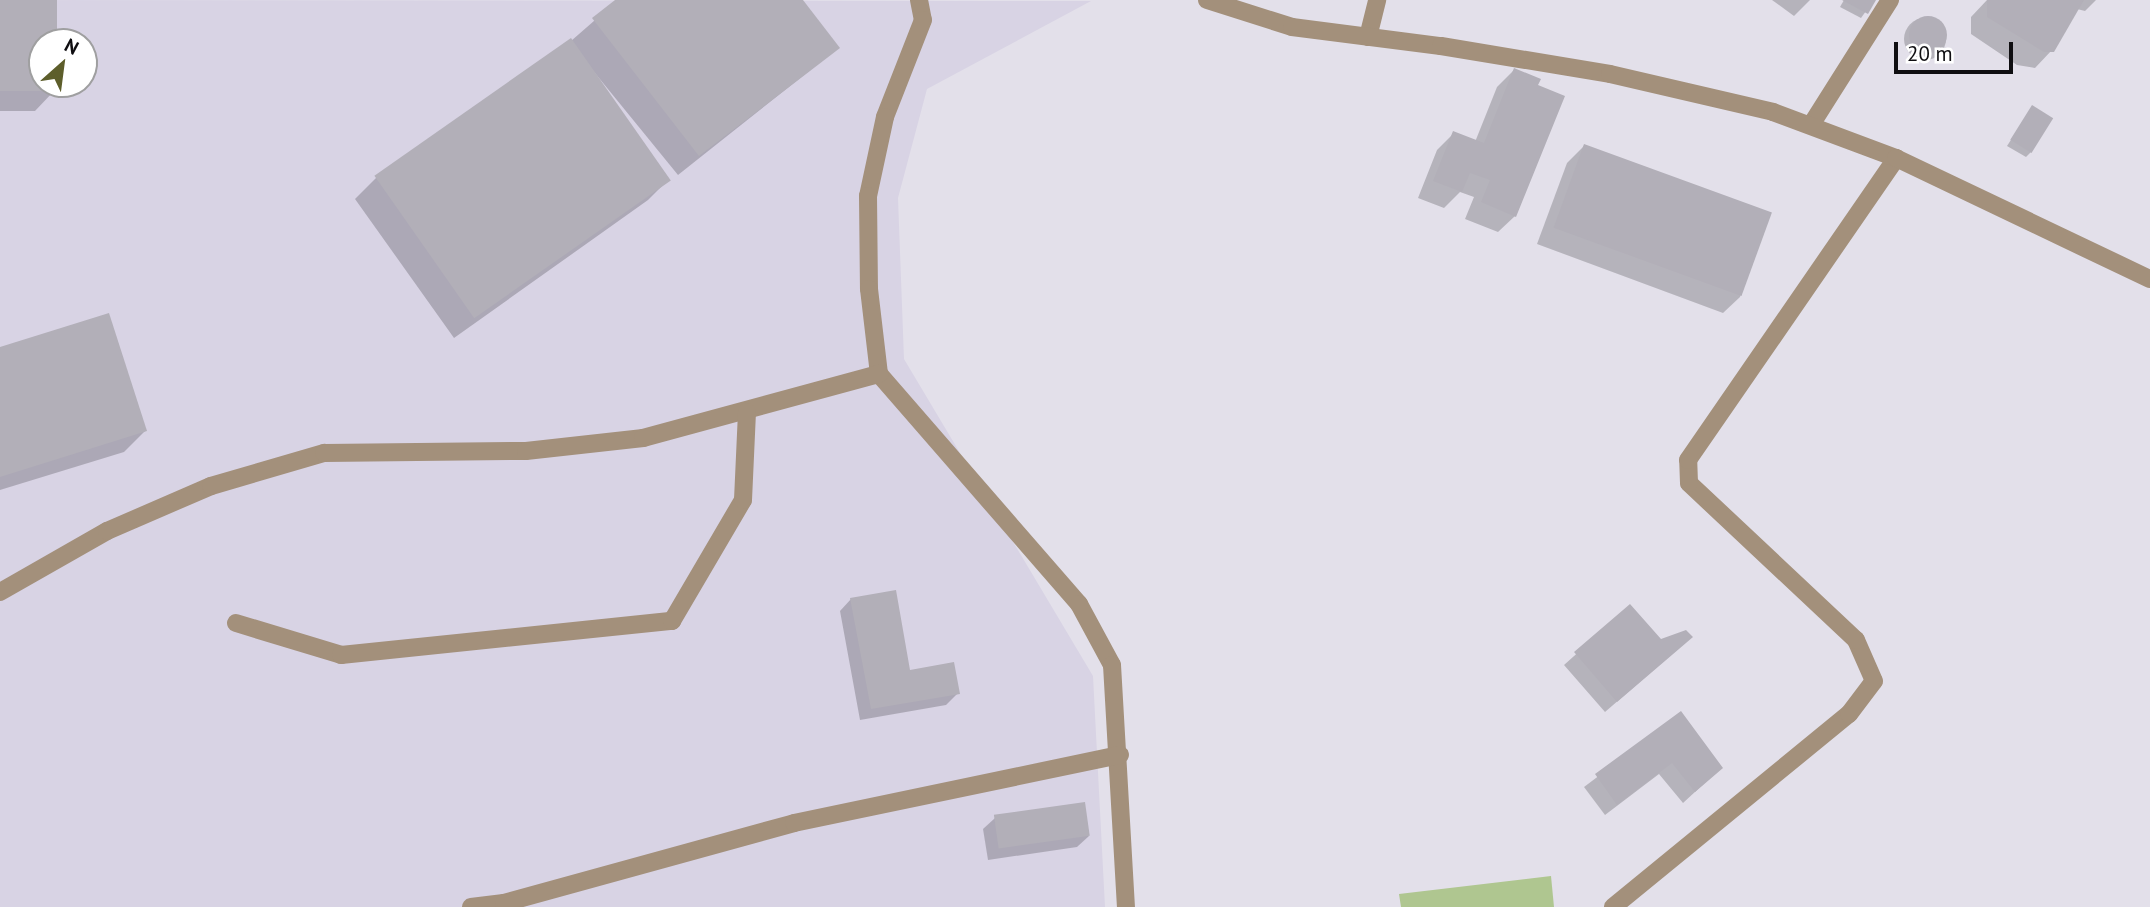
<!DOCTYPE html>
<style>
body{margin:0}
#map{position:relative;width:2150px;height:907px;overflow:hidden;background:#e3e0ea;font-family:"PT Sans",sans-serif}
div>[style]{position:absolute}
.built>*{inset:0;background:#d8d3e4}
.green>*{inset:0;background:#afc690}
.shadow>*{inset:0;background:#0003}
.round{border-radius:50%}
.building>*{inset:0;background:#b2afb8;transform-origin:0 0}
.service>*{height:18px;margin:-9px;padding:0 9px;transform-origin:9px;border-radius:9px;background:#a3907b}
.minor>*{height:18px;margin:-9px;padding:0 9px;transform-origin:9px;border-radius:9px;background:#a3907b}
.tertiary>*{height:18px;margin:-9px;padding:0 9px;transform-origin:9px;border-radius:9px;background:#a3907b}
span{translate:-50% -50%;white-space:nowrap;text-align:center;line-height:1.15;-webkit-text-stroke:5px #fff;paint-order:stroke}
.north{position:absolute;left:28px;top:28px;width:70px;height:70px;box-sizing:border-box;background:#fff;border:2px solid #9f9fa0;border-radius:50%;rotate:28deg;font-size:19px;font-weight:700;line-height:28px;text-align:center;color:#0f0e11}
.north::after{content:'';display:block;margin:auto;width:24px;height:32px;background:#5d5e2b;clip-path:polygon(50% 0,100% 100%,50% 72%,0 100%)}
.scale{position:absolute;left:1894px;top:42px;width:119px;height:32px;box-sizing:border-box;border:4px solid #0f0e11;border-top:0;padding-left:9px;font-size:21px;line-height:24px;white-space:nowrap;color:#0f0e11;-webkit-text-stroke:5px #fff;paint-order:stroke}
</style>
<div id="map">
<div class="built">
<i style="clip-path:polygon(evenodd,0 0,1091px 1px,927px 89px,898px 198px,904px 359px,1093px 676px,1105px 907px,0 907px,0 0,42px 42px,84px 42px,84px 84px,42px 84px,42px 42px)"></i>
</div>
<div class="green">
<i style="clip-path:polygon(1551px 876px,1554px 907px,1401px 907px,1399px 894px)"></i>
</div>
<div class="shadow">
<i style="clip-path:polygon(0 0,55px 0,55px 42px,42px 42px,42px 84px,55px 84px,55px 90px,35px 111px,0 111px)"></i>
<i style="clip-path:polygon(618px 0,801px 0,838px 48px,678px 175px,581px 56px,669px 179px,648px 200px,454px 338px,355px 199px,376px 178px,571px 41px)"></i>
<i style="clip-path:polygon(1772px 0,1810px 0,1794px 16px)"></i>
<i style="clip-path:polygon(1844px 0,1874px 0,1861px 18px,1840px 7px)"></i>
<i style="clip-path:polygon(1987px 0,2096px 0,2085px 11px,2077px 9px,2052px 50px,2035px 68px,2017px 65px,1971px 34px,1971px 17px)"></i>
<i class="round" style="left:1904px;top:18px;width:42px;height:42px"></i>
<i style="clip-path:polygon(1514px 70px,1515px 216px,1498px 232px,1465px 219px,1474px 197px,1460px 192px,1444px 208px,1418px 198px,1437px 150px,1454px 133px,1475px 142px,1497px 87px)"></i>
<i style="clip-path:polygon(2032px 107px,2032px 151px,2026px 157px,2007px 146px)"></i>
<i style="clip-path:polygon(1584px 146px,1770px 215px,1740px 297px,1723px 313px,1537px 244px,1567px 163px)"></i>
<i style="clip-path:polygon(0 349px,145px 431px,124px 452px,0 490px)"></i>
<i style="clip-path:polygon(851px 599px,909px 672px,958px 693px,946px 705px,860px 720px,840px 611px)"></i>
<i style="clip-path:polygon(1630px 606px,1661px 641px,1679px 648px,1605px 712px,1564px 665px)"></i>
<i style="clip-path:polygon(1681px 714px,1721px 768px,1683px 803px,1659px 774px,1605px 815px,1584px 787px)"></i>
<i style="clip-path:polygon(995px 818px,1089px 836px,1077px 847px,988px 860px,983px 829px)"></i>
</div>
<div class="building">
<i style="clip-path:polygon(0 0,57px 0,57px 42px,42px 42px,42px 84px,57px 84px,57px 91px,0 91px)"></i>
<i style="clip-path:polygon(615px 0,803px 0,840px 48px,699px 156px,592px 18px)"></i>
<i style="clip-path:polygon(1842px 0,1876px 0,1868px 14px)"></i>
<i style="clip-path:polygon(1987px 0,2084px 0,2054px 52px,2044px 52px,1987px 17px)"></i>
<i class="round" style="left:1909px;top:16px;width:38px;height:38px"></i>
<i style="left:571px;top:38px;width:174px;height:240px;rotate:55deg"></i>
<i style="clip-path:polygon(1514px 68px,1541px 79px,1538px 85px,1565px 96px,1516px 217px,1481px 202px,1490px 180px,1470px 173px,1462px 192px,1433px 181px,1453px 131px,1484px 143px)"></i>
<i style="left:2032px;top:105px;width:25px;height:41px;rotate:32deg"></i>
<i style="left:1584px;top:144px;width:200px;height:89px;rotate:20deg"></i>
<i style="clip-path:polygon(109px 313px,147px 431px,0 477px,0 347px)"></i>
<i style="clip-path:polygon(896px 590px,910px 670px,954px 662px,960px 694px,871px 709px,850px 598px)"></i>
<i style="clip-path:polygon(1630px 604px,1661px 639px,1686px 630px,1693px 637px,1617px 702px,1574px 652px)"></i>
<i style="clip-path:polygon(1681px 711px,1723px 768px,1695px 792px,1672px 763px,1617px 805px,1595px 774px)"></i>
<i style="left:1085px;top:802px;width:34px;height:92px;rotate:82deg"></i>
</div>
<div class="service">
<i style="left:919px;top:0;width:20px;rotate:79deg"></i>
<i style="left:923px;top:20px;width:104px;rotate:111.4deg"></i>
<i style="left:885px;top:117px;width:81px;rotate:102.1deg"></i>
<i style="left:868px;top:196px;width:93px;rotate:89.4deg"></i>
<i style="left:869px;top:289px;width:86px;rotate:83.3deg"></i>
<i style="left:879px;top:374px;width:305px;rotate:49deg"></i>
<i style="left:1079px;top:604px;width:69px;rotate:61.6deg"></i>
<i style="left:1112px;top:665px;width:242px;rotate:86.7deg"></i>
<i style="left:1368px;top:37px;width:38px;rotate:-76deg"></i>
<i style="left:0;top:592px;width:123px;rotate:-29.7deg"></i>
<i style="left:107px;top:531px;width:113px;rotate:-23.4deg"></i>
<i style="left:211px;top:486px;width:118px;rotate:-16.3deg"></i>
<i style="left:324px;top:453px;width:202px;rotate:-0.6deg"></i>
<i style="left:526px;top:451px;width:118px;rotate:-6.3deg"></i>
<i style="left:643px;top:438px;width:245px;rotate:-15.2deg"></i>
<i style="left:236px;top:623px;width:110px;rotate:16.9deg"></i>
<i style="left:341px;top:655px;width:333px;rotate:-5.9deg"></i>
<i style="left:672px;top:621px;width:140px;rotate:-59.6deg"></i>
<i style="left:743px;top:500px;width:88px;rotate:-87.4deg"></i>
<i style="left:471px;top:907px;width:33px;rotate:-7deg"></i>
<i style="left:504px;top:903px;width:301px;rotate:-15.4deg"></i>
<i style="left:794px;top:823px;width:333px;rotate:-11.8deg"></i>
<i style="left:1613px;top:907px;width:305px;rotate:-39.3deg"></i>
<i style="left:1849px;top:714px;width:41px;rotate:-52.9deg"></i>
<i style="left:1874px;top:681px;width:45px;rotate:-113.7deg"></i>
<i style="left:1856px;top:640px;width:229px;rotate:-136.8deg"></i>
<i style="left:1689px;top:483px;width:23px;rotate:-92deg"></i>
<i style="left:1688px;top:460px;width:367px;rotate:-55.4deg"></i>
</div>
<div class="minor">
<i style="left:1811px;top:125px;width:148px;rotate:-57.7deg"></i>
</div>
<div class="tertiary">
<i style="left:1207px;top:0;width:89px;rotate:17.6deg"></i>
<i style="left:1292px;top:27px;width:150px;rotate:7.3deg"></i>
<i style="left:1441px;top:46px;width:171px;rotate:9.4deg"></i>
<i style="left:1610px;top:74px;width:167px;rotate:13.1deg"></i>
<i style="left:1773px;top:112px;width:131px;rotate:20.5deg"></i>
<i style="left:1896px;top:158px;width:281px;rotate:25.5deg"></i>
</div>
<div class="north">N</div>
<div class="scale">20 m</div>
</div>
